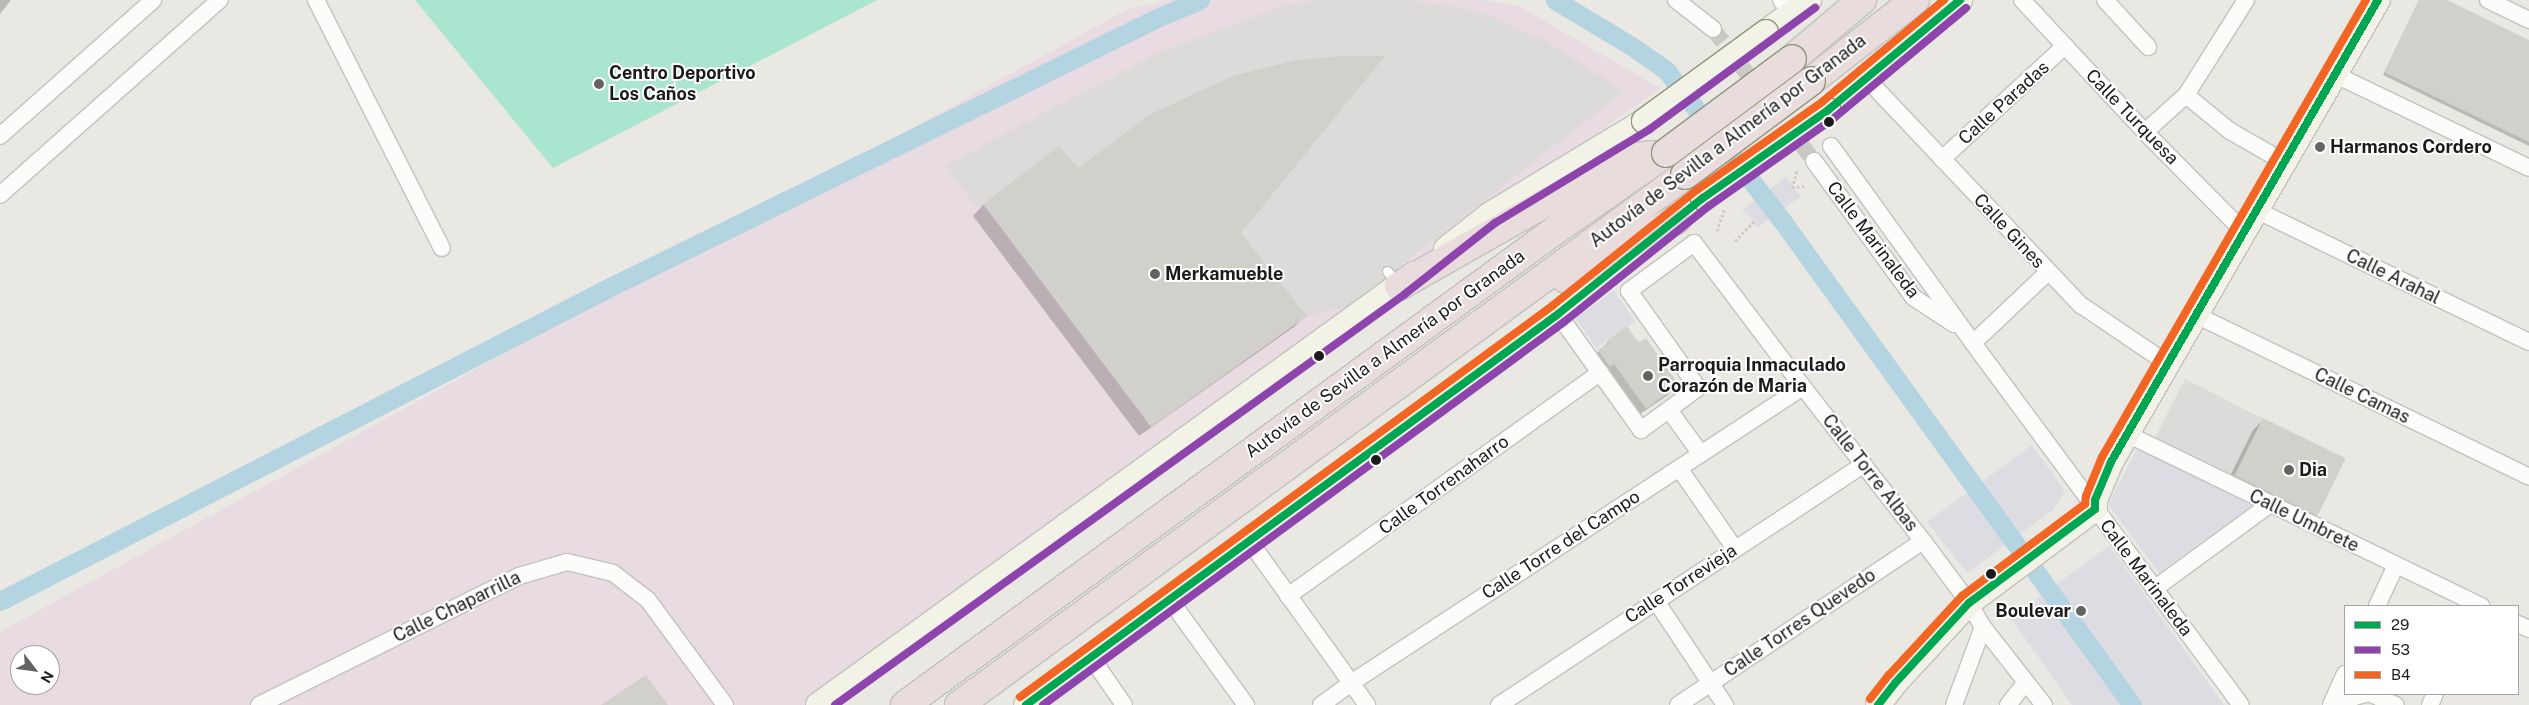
<!DOCTYPE html>
<meta charset="utf-8">
<style>
body{margin:0}
#map{position:relative;width:2529px;height:705px;overflow:hidden;background:#eae8e2;font-family:"Public Sans",sans-serif}
div>[style]{position:absolute}
.industrial>*{inset:0;background:#e8dbe1}
.pitch>*{inset:0;background:#aae5cf}
.parking>*{inset:0;background:#dcdbd9;transform-origin:0 0}
.plaza>*{inset:0;background:#dedce3;transform-origin:0 0}
.shadow>*{inset:0;background:#0003}
.canal>*{height:19px;margin:-9.5px;padding:0 9.5px;transform-origin:9.5px;border-radius:9.5px;background:#b3d4e0}
.building>*{inset:0;background:#d2d0cb;transform-origin:0 0}
.street-tunnel>*{height:16px;margin-top:-8px;transform-origin:0;background:repeating-linear-gradient(90deg,#cbc9c4 0 16px,transparent 0 24px)}
.path>*{height:3px;margin-top:-1.5px;transform-origin:0;background:repeating-linear-gradient(90deg,#d6c7c3 0 2.5px,transparent 0 5px)}
.roads{filter:drop-shadow(1px 0 #c2c2bf) drop-shadow(-1px 0 #c2c2bf) drop-shadow(0 1px #c2c2bf) drop-shadow(0 -1px #c2c2bf)}
.lane>*{height:9px;margin:-4.5px;padding:0 4.5px;transform-origin:4.5px;border-radius:4.5px;background:#fcfcfb}
.street>*{height:16px;margin:-8px;padding:0 8px;transform-origin:8px;border-radius:8px;background:#fcfcfb}
.secondary>*{height:24px;margin:-12px;padding:0 12px;transform-origin:12px;border-radius:12px;background:#f2f2e7}
.highway>*{height:28px;margin:-14px;padding:0 14px;transform-origin:14px;border-radius:14px;background:#e9dcdd}
.bridges{filter:drop-shadow(1px 0 #90937a) drop-shadow(-1px 0 #90937a) drop-shadow(0 1px #90937a) drop-shadow(0 -1px #90937a)}
.secondary-bridge>*{height:24px;margin:-12px;padding:0 12px;transform-origin:12px;border-radius:12px;background:#f2f2e7}
.highway-bridge>*{height:28px;margin:-14px;padding:0 14px;transform-origin:14px;border-radius:14px;background:#e9dcdd}
.bus-1>*{height:8px;margin:-4px;padding:0 4px;transform-origin:4px;border-radius:4px;background:#00a651}
.bus-2>*{height:8px;margin:-4px;padding:0 4px;transform-origin:4px;border-radius:4px;background:#8e44ad}
.bus-3>*{height:8px;margin:-4px;padding:0 4px;transform-origin:4px;border-radius:4px;background:#f26522}
.dots>*{width:14px;height:14px;translate:-50% -50%;box-sizing:border-box;border:2px solid #fff;border-radius:50%}
span{translate:-50% -50%;white-space:nowrap;text-align:center;line-height:1.15;-webkit-text-stroke:4px #fff;paint-order:stroke}
.poi-label{font-size:18px;color:#1b1b1b;font-weight:700}
.left{translate:0 -50%;text-align:left}
.right{translate:-100% -50%;text-align:right}
.street-label{font-size:18px;color:#1b1b1b}
.legend{position:absolute;left:2344px;top:605px;width:175px;height:90px;box-sizing:border-box;background:#fff;border:1px solid #a4a4a4;margin:0;padding:6px 9px;list-style:none;font-size:15px;color:#1b1b1b}
.legend li{display:flex;align-items:center;gap:10px;height:25px}
.legend b{width:25px;border:1px solid #a4a4a4}
.north{position:absolute;left:10px;top:645px;width:50px;height:50px;box-sizing:border-box;background:#fff;border:1px solid #a4a4a4;border-radius:50%;rotate:120deg;font-size:14px;font-weight:700;line-height:20px;text-align:center;color:#1b1b1b}
.north::after{content:'';display:block;margin:auto;width:18px;height:22px;background:#636361;clip-path:polygon(50% 0,100% 100%,50% 72%,0 100%)}
</style>
<div id="map">
<div class="industrial">
<i style="clip-path:polygon(evenodd,1170px 0,1487px 0,1520px 7px,1660px 88px,809px 705px,0 705px,0 632px,1126px 10px,1170px 0,20px 655px,50px 655px,50px 685px,20px 685px,20px 655px)"></i>
</div>
<div class="pitch">
<i style="clip-path:polygon(415px 0,877px 0,553px 168px)"></i>
</div>
<div class="parking">
<i style="clip-path:polygon(1320px 0,1408px 0,1463px 8px,1492px 17px,1544px 40px,1624px 91px,1348px 307px,1307px 316px,1241px 233px,1384px 56px,1341px 56px,1296px 60px,1232px 76px,1149px 115px,1078px 168px,1059px 146px,977px 208px,946px 165px,1160px 52px,1287px 5px)"></i>
<i style="left:2185px;top:379px;width:87px;height:66px;rotate:27deg"></i>
</div>
<div class="plaza">
<i style="clip-path:polygon(1786px 177px,1801px 196px,1757px 228px,1754px 221px,1742px 210px)"></i>
<i style="left:1614px;top:291px;width:37px;height:47px;rotate:55deg"></i>
<i style="clip-path:polygon(2032px 445px,2065px 491px,2053px 510px,1967px 573px,1927px 522px)"></i>
<i style="clip-path:polygon(2138px 448px,2254px 504px,2159px 573px,2108px 504px)"></i>
<i style="clip-path:polygon(2109px 546px,2122px 563px,2224px 705px,2072px 705px,2027px 641px,2010px 618px)"></i>
</div>
<div class="shadow">
<i style="clip-path:polygon(0 0,11px 0,0 14px)"></i>
<i style="clip-path:polygon(2419px 0,2444px 0,2529px 41px,2529px 146px,2383px 75px)"></i>
<i style="clip-path:polygon(1059px 148px,1078px 169px,1239px 233px,1305px 316px,1294px 327px,1139px 436px,973px 216px,983px 205px)"></i>
<i style="clip-path:polygon(1608px 342px,1636px 342px,1678px 385px,1667px 396px,1634px 418px,1588px 362px)"></i>
<i style="clip-path:polygon(2264px 419px,2316px 514px,2306px 525px,2225px 486px,2253px 430px)"></i>
</div>
<div class="canal">
<i style="left:1555px;top:0;width:87px;rotate:31deg"></i>
<i style="left:1630px;top:45px;width:44px;rotate:34.8deg"></i>
<i style="left:1666px;top:70px;width:192px;rotate:52.4deg"></i>
<i style="left:1783px;top:222px;width:596px;rotate:54.15deg"></i>
<i style="left:0;top:601px;width:679px;rotate:-27.24deg"></i>
<i style="left:604px;top:290px;width:619px;rotate:-26.19deg"></i>
<i style="left:1159px;top:17px;width:44px;rotate:-22.5deg"></i>
</div>
<div class="building">
<i style="clip-path:polygon(2419px 0,2447px 0,2529px 40px,2529px 142px,2384px 72px)"></i>
<i style="clip-path:polygon(1341px 56px,1385px 56px,1241px 233px,1307px 316px,1151px 427px,983px 204px,1059px 146px,1078px 168px,1149px 115px,1232px 76px,1296px 60px)"></i>
<i style="clip-path:polygon(1627px 326px,1637px 341px,1640px 342px,1646px 338px,1679px 385px,1646px 409px,1614px 364px,1610px 367px,1598px 350px,1609px 343px,1607px 341px)"></i>
<i style="left:2263px;top:418px;width:92px;height:64px;rotate:26deg"></i>
<i style="clip-path:polygon(646px 675px,668px 705px,601px 705px)"></i>
</div>
<div class="street-tunnel">
<i style="left:1713px;top:29px;width:166px;rotate:52.6deg"></i>
</div>
<div class="path">
<i style="left:1797px;top:171px;width:17px;rotate:107deg"></i>
<i style="left:1792px;top:187px;width:12px;rotate:-5deg"></i>
<i style="left:1717px;top:231px;width:24px;rotate:-71deg"></i>
<i style="left:1735px;top:241px;width:28px;rotate:-46deg"></i>
</div>
<div class="roads">
<div class="lane">
<i style="left:1387px;top:271px;width:17px;rotate:50deg"></i>
</div>
<div class="street">
<i style="left:316px;top:0;width:278px;rotate:63.1deg"></i>
<i style="left:1676px;top:0;width:47px;rotate:38.1deg"></i>
<i style="left:1781px;top:0;width:17px;rotate:50deg"></i>
<i style="left:2022px;top:0;width:180px;rotate:47deg"></i>
<i style="left:2145px;top:132px;width:141px;rotate:45.3deg"></i>
<i style="left:2105px;top:0;width:64px;rotate:47.5deg"></i>
<i style="left:2488px;top:0;width:46px;rotate:26deg"></i>
<i style="left:2336px;top:75px;width:214px;rotate:25.7deg"></i>
<i style="left:1866px;top:78px;width:313px;rotate:46.6deg"></i>
<i style="left:2081px;top:305px;width:105px;rotate:34.1deg"></i>
<i style="left:2186px;top:95px;width:57px;rotate:39.3deg"></i>
<i style="left:2230px;top:131px;width:64px;rotate:29.7deg"></i>
<i style="left:2145px;top:132px;width:55px;rotate:-42.1deg"></i>
<i style="left:2186px;top:95px;width:112px;rotate:-57.7deg"></i>
<i style="left:0;top:136px;width:205px;rotate:-41.6deg"></i>
<i style="left:1831px;top:146px;width:243px;rotate:54.2deg"></i>
<i style="left:1973px;top:343px;width:450px;rotate:53.5deg"></i>
<i style="left:1942px;top:159px;width:167px;rotate:-42.6deg"></i>
<i style="left:1814px;top:161px;width:168px;rotate:53.9deg"></i>
<i style="left:1913px;top:297px;width:49px;rotate:33.4deg"></i>
<i style="left:0;top:195px;width:294px;rotate:-41.6deg"></i>
<i style="left:2258px;top:211px;width:301px;rotate:25.8deg"></i>
<i style="left:1558px;top:314px;width:143px;rotate:54.4deg"></i>
<i style="left:1641px;top:430px;width:71px;rotate:-36.4deg"></i>
<i style="left:1698px;top:388px;width:119px;rotate:-125.4deg"></i>
<i style="left:1629px;top:291px;width:81px;rotate:-36.4deg"></i>
<i style="left:1694px;top:243px;width:181px;rotate:52.9deg"></i>
<i style="left:1803px;top:387px;width:195px;rotate:52.1deg"></i>
<i style="left:1923px;top:541px;width:77px;rotate:53.4deg"></i>
<i style="left:1969px;top:603px;width:28px;rotate:60deg"></i>
<i style="left:1983px;top:627px;width:99px;rotate:52deg"></i>
<i style="left:2196px;top:315px;width:370px;rotate:25.9deg"></i>
<i style="left:1973px;top:343px;width:103px;rotate:-43.4deg"></i>
<i style="left:1669px;top:410px;width:54px;rotate:54deg"></i>
<i style="left:2127px;top:434px;width:394px;rotate:25.9deg"></i>
<i style="left:1679px;top:468px;width:98px;rotate:55.3deg"></i>
<i style="left:1250px;top:542px;width:201px;rotate:54.3deg"></i>
<i style="left:2154px;top:589px;width:144px;rotate:-36.2deg"></i>
<i style="left:1288px;top:596px;width:384px;rotate:-35.6deg"></i>
<i style="left:1170px;top:600px;width:130px;rotate:54.1deg"></i>
<i style="left:1656px;top:601px;width:125px;rotate:56.4deg"></i>
<i style="left:2377px;top:606px;width:45px;rotate:-65.1deg"></i>
<i style="left:2518px;top:624px;width:12px;rotate:24deg"></i>
<i style="left:1091px;top:657px;width:58px;rotate:55.5deg"></i>
<i style="left:2371px;top:694px;width:27px;rotate:24deg"></i>
<i style="left:259px;top:705px;width:290px;rotate:-26.4deg"></i>
<i style="left:519px;top:576px;width:50px;rotate:-16.3deg"></i>
<i style="left:567px;top:562px;width:47px;rotate:13.4deg"></i>
<i style="left:613px;top:573px;width:44px;rotate:37.6deg"></i>
<i style="left:648px;top:600px;width:130px;rotate:53.7deg"></i>
<i style="left:1321px;top:705px;width:37px;rotate:-36deg"></i>
<i style="left:1351px;top:683px;width:540px;rotate:-33.22deg"></i>
<i style="left:1499px;top:705px;width:437px;rotate:-33.4deg"></i>
<i style="left:1678px;top:705px;width:295px;rotate:-33.8deg"></i>
<i style="left:1954px;top:705px;width:83px;rotate:-69.6deg"></i>
<i style="left:2008px;top:705px;width:29px;rotate:-52deg"></i>
<i style="left:2331px;top:705px;width:34px;rotate:-66deg"></i>
<i style="left:2343px;top:705px;width:14px;rotate:-36deg"></i>
<i style="left:2354px;top:697px;width:11px;rotate:-15deg"></i>
<i style="left:2430px;top:705px;width:12px;rotate:-66deg"></i>
</div>
<div class="secondary">
<i style="left:1766px;top:32px;width:54px;rotate:-36.7deg"></i>
<i style="left:1828px;top:110px;width:172px;rotate:-39.8deg"></i>
<i style="left:1446px;top:249px;width:55px;rotate:-38.3deg"></i>
<i style="left:1489px;top:215px;width:181px;rotate:-31.2deg"></i>
<i style="left:818px;top:705px;width:736px;rotate:-35.87deg"></i>
<i style="left:1026px;top:705px;width:660px;rotate:-36.31deg"></i>
<i style="left:1558px;top:314px;width:186px;rotate:-38.7deg"></i>
<i style="left:1878px;top:705px;width:29px;rotate:-52deg"></i>
<i style="left:1896px;top:682px;width:108px;rotate:-47.3deg"></i>
<i style="left:1969px;top:603px;width:157px;rotate:-36.7deg"></i>
<i style="left:2095px;top:509px;width:9px;rotate:-90deg"></i>
<i style="left:2095px;top:500px;width:41px;rotate:-67.2deg"></i>
<i style="left:2111px;top:462px;width:32px;rotate:-60deg"></i>
<i style="left:2127px;top:434px;width:501px;rotate:-59.96deg"></i>
</div>
<div class="highway">
<i style="left:1792px;top:59px;width:92px;rotate:-40.1deg"></i>
<i style="left:1811px;top:81px;width:132px;rotate:-37.9deg"></i>
<i style="left:1566px;top:279px;width:126px;rotate:-28.4deg"></i>
<i style="left:1399px;top:286px;width:257px;rotate:-29.6deg"></i>
<i style="left:1623px;top:159px;width:29px;rotate:-8deg"></i>
<i style="left:905px;top:705px;width:807px;rotate:-36.13deg"></i>
<i style="left:1557px;top:229px;width:133px;rotate:-34.9deg"></i>
<i style="left:959px;top:705px;width:899px;rotate:-36.13deg"></i>
</div>
</div>
<div class="bridges">
<div class="secondary-bridge">
<i style="left:1644px;top:121px;width:151px;rotate:-36.1deg"></i>
<i style="left:1703px;top:198px;width:153px;rotate:-35.1deg"></i>
</div>
<div class="highway-bridge">
<i style="left:1666px;top:153px;width:157px;rotate:-36.7deg"></i>
<i style="left:1685px;top:175px;width:157px;rotate:-36.7deg"></i>
</div>
</div>
<div class="bus-1">
<i style="left:1026px;top:705px;width:660px;rotate:-36.31deg"></i>
<i style="left:1558px;top:314px;width:186px;rotate:-38.7deg"></i>
<i style="left:1703px;top:198px;width:153px;rotate:-35.1deg"></i>
<i style="left:1828px;top:110px;width:172px;rotate:-39.8deg"></i>
<i style="left:1878px;top:705px;width:29px;rotate:-52deg"></i>
<i style="left:1896px;top:682px;width:108px;rotate:-47.3deg"></i>
<i style="left:1969px;top:603px;width:157px;rotate:-36.7deg"></i>
<i style="left:2095px;top:509px;width:9px;rotate:-90deg"></i>
<i style="left:2095px;top:500px;width:41px;rotate:-67.2deg"></i>
<i style="left:2111px;top:462px;width:534px;rotate:-59.98deg"></i>
</div>
<div class="bus-2">
<i style="left:835px;top:705px;width:703px;rotate:-35.79deg"></i>
<i style="left:1405px;top:294px;width:115px;rotate:-38.3deg"></i>
<i style="left:1495px;top:223px;width:181px;rotate:-31.2deg"></i>
<i style="left:1650px;top:129px;width:205px;rotate:-36.3deg"></i>
<i style="left:1043px;top:705px;width:647px;rotate:-36.32deg"></i>
<i style="left:1564px;top:322px;width:186px;rotate:-38.7deg"></i>
<i style="left:1709px;top:206px;width:153px;rotate:-35.1deg"></i>
<i style="left:1834px;top:118px;width:172px;rotate:-39.8deg"></i>
</div>
<div class="bus-3">
<i style="left:1020px;top:697px;width:660px;rotate:-36.31deg"></i>
<i style="left:1552px;top:306px;width:186px;rotate:-38.7deg"></i>
<i style="left:1697px;top:190px;width:153px;rotate:-35.1deg"></i>
<i style="left:1822px;top:102px;width:159px;rotate:-39.9deg"></i>
<i style="left:1870px;top:699px;width:31px;rotate:-52deg"></i>
<i style="left:1889px;top:675px;width:108px;rotate:-47.3deg"></i>
<i style="left:1962px;top:596px;width:154px;rotate:-36.8deg"></i>
<i style="left:2085px;top:504px;width:8px;rotate:-83deg"></i>
<i style="left:2086px;top:496px;width:42px;rotate:-67.7deg"></i>
<i style="left:2102px;top:457px;width:528px;rotate:-59.99deg"></i>
</div>
<div class="dots">
<i style="left:599px;top:84px;background:#636361"></i>
<i style="left:1829px;top:122px;background:#1b1b1b"></i>
<i style="left:2320px;top:147px;background:#636361"></i>
<i style="left:1155px;top:274px;background:#636361"></i>
<i style="left:1319px;top:356px;background:#1b1b1b"></i>
<i style="left:1648px;top:376px;background:#636361"></i>
<i style="left:1376px;top:460px;background:#1b1b1b"></i>
<i style="left:2289px;top:470px;background:#636361"></i>
<i style="left:1991px;top:574px;background:#1b1b1b"></i>
<i style="left:2081px;top:611px;background:#636361"></i>
</div>
<div class="poi-label">
<span class="left" style="left:609px;top:84px">Centro Deportivo<br>Los Caños</span>
<span class="left" style="left:2330px;top:147px">Harmanos Cordero</span>
<span class="left" style="left:1165px;top:274px">Merkamueble</span>
<span class="left" style="left:1658px;top:376px">Parroquia Inmaculado<br>Corazón de Maria</span>
<span class="left" style="left:2299px;top:470px">Dia</span>
<span class="right" style="left:2071px;top:611px">Boulevar</span>
</div>
<div class="street-label">
<span style="left:2004px;top:103px;rotate:-42deg">Calle Paradas</span>
<span style="left:2132px;top:117px;rotate:46deg">Calle Turquesa</span>
<span style="left:1728px;top:141px;rotate:-37deg">Autovía de Sevilla a Almería por Granada</span>
<span style="left:2009px;top:231px;rotate:47deg">Calle Gines</span>
<span style="left:1873px;top:240px;rotate:53deg">Calle Marinaleda</span>
<span style="left:2393px;top:277px;rotate:26deg">Calle Arahal</span>
<span style="left:1385px;top:354px;rotate:-36deg">Autovía de Sevilla a Almería por Granada</span>
<span style="left:2362px;top:396px;rotate:26deg">Calle Camas</span>
<span style="left:1870px;top:473px;rotate:52deg">Calle Torre Albas</span>
<span style="left:1444px;top:485px;rotate:-36deg">Calle Torrenaharro</span>
<span style="left:2304px;top:521px;rotate:26deg">Calle Umbrete</span>
<span style="left:1561px;top:545px;rotate:-33deg">Calle Torre del Campo</span>
<span style="left:2146px;top:578px;rotate:53deg">Calle Marinaleda</span>
<span style="left:1681px;top:584px;rotate:-33deg">Calle Torrevieja</span>
<span style="left:457px;top:607px;rotate:-26deg">Calle Chaparrilla</span>
<span style="left:1800px;top:623px;rotate:-34deg">Calle Torres Quevedo</span>
</div>
<ul class="legend">
<li><b style="height:6px;background:#00a651"></b>29</li>
<li><b style="height:6px;background:#8e44ad"></b>53</li>
<li><b style="height:6px;background:#f26522"></b>B4</li>
</ul>
<div class="north">N</div>
</div>
